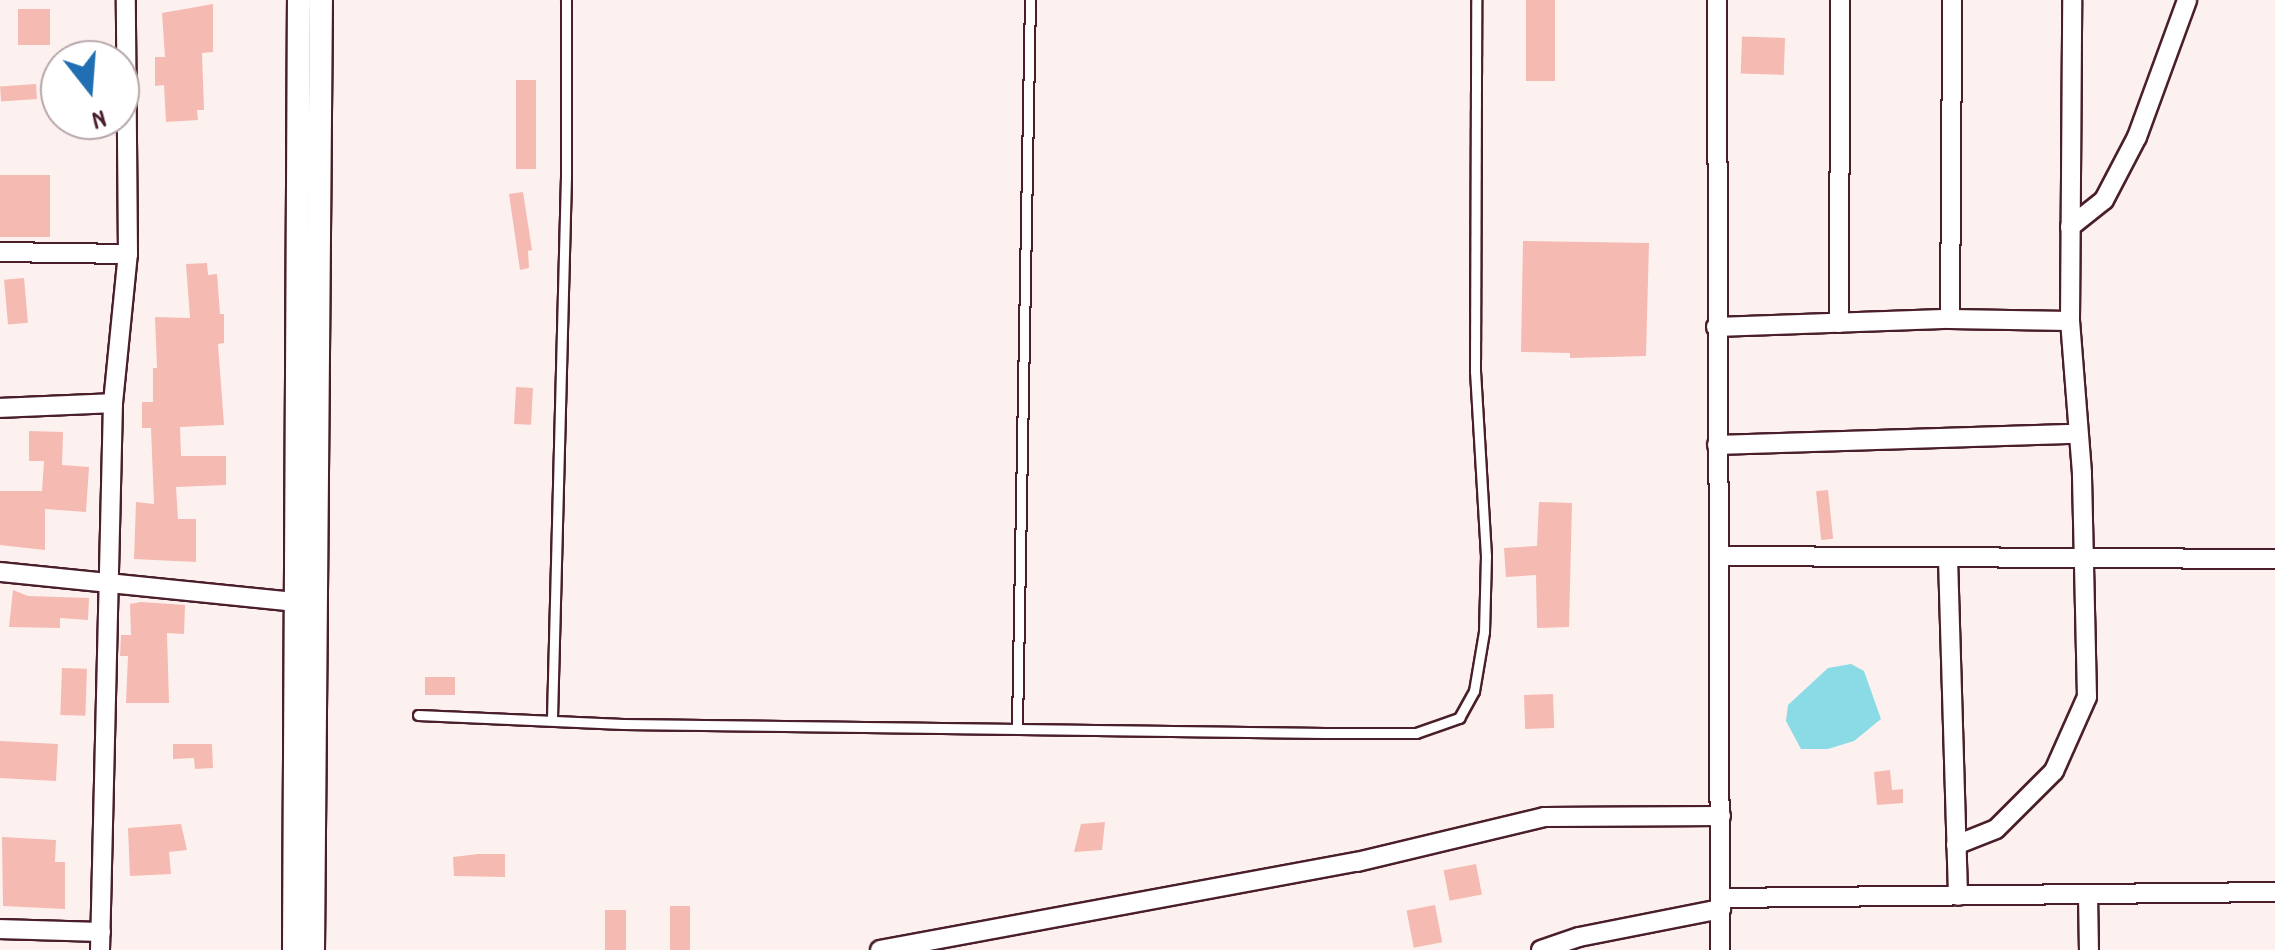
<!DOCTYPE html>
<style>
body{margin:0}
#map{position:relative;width:2275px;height:950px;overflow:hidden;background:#fdf1ef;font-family:Dekko,sans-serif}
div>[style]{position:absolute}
.water>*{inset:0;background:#8adbe5}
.building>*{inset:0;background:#f5bab1;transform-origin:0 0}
.roads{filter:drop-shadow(2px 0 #4a1f2b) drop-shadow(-2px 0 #4a1f2b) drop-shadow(0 2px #4a1f2b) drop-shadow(0 -2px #4a1f2b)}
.service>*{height:9px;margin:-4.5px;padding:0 4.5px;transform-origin:4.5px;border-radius:4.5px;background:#fff}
.minor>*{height:18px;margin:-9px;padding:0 9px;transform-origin:9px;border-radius:9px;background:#fff}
.tertiary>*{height:22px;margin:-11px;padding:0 11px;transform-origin:11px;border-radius:11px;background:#fff}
span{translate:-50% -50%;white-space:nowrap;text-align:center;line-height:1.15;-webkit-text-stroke:8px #fff;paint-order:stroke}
.north{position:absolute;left:40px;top:40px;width:100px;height:100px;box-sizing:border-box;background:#fff;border:2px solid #b7a5aa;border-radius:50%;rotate:163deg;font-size:28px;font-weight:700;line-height:40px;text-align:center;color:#4a1f2b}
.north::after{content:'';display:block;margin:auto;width:35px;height:45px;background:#1f6fb2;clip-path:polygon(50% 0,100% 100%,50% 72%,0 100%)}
</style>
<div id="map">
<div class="water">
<i style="clip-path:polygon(1851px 664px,1864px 671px,1881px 719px,1854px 741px,1828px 749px,1801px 749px,1786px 721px,1788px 705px,1828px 668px)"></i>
</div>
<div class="building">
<i style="left:1526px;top:0;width:29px;height:81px"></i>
<i style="clip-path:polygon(213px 4px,213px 52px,202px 53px,204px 110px,197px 110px,198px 120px,166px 122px,164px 85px,155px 86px,155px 57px,165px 57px,162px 13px)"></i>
<i style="left:18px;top:9px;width:32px;height:36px"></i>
<i style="left:1785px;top:38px;width:37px;height:43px;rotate:92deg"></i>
<i style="left:516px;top:80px;width:20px;height:89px"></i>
<i style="left:36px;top:84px;width:15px;height:36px;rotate:86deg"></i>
<i style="left:0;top:175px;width:50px;height:62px"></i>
<i style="clip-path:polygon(523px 192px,532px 250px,528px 251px,529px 268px,520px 270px,509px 194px)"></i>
<i style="clip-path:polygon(1523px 241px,1649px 243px,1646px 356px,1570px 358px,1570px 353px,1521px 352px)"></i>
<i style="clip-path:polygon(207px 263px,208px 275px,217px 274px,220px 314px,224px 314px,224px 343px,218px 344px,224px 425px,180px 427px,181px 456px,226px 456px,226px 485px,176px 487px,178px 519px,196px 519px,196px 562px,134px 559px,136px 502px,154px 504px,151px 428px,142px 428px,142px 402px,153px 402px,153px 368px,157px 368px,155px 317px,190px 318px,186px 264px)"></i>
<i style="left:24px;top:278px;width:45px;height:20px;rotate:85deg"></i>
<i style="left:516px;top:387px;width:17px;height:37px;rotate:3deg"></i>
<i style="clip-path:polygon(29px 431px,63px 432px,62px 465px,89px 467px,86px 512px,45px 509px,45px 550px,0 545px,0 491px,42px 491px,44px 461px,29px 461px)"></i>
<i style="left:1828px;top:490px;width:49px;height:12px;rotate:84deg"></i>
<i style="clip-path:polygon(1539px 502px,1572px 503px,1569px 627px,1537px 628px,1536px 575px,1506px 577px,1504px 548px,1537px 546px)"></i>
<i style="clip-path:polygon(13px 590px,28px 596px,89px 598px,88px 620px,60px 618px,60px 628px,9px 627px)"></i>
<i style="clip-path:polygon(141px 602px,185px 605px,184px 634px,167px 633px,169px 703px,126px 703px,128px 656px,120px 656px,121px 635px,131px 635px,130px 604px)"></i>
<i style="left:62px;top:668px;width:25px;height:47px;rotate:2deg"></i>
<i style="left:455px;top:677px;width:18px;height:30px;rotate:90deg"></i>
<i style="left:1553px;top:694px;width:34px;height:29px;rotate:88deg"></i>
<i style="left:0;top:741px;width:58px;height:37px;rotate:3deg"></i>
<i style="clip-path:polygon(173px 744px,212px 744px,213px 768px,195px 769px,194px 758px,173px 759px)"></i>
<i style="clip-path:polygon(1890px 770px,1892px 790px,1903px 789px,1903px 803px,1877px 805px,1874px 772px)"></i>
<i style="clip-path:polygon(1105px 822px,1102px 850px,1074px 852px,1081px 824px)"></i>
<i style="clip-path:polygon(181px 824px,187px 850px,169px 852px,171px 874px,130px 876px,128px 828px)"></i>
<i style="clip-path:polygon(2px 837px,56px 840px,55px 862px,65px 862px,65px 909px,3px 906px)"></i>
<i style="clip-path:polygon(478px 854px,505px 854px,505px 877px,454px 876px,453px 857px)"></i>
<i style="left:1476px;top:864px;width:31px;height:33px;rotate:79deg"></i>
<i style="left:1435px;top:905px;width:38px;height:29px;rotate:79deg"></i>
<i style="left:670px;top:906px;width:20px;height:44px"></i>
<i style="left:605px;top:910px;width:21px;height:40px"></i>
</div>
<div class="roads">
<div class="service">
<i style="left:418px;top:715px;width:205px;rotate:2.5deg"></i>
<i style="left:623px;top:724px;width:702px;rotate:0.73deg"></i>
<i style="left:1325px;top:733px;width:91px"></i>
<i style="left:1416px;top:733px;width:46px;rotate:-19.2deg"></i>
<i style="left:1459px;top:718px;width:31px;rotate:-61deg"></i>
<i style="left:1474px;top:691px;width:60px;rotate:-80.4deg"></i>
<i style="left:1484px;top:632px;width:76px;rotate:-88.5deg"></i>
<i style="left:1486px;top:556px;width:185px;rotate:-93.4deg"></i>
<i style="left:1475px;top:371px;width:371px;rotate:-89.8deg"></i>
<i style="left:552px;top:718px;width:541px;rotate:-88.52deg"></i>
<i style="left:566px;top:177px;width:177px;rotate:-90deg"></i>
<i style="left:1017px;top:727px;width:727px;rotate:-88.98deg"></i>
</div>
<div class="minor">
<i style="left:1717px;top:0;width:950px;rotate:89.82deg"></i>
<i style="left:2070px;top:227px;width:43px;rotate:-38.5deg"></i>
<i style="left:2104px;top:200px;width:71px;rotate:-62.4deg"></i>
<i style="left:2137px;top:137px;width:146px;rotate:-69.9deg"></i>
<i style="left:0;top:252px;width:128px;rotate:0.9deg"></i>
<i style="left:1950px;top:319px;width:319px;rotate:-89.6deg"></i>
<i style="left:1839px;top:323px;width:323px;rotate:-89.8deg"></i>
<i style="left:1716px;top:327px;width:234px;rotate:-2deg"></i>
<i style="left:1950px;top:319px;width:120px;rotate:1deg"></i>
<i style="left:0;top:408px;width:113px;rotate:-2.5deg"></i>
<i style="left:1717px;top:445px;width:358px;rotate:-1.8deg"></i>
<i style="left:1719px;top:556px;width:556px;rotate:0.31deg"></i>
<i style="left:1948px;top:558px;width:338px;rotate:88.3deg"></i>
<i style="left:0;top:572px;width:299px;rotate:5.8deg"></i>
<i style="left:1956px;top:845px;width:43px;rotate:-21.8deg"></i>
<i style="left:1996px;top:829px;width:82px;rotate:-45deg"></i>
<i style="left:2054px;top:771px;width:81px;rotate:-66deg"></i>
<i style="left:2087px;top:697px;width:224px;rotate:-91.3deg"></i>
<i style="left:2082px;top:473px;width:152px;rotate:-94.5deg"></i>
<i style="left:2070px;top:321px;width:321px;rotate:-89.6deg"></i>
<i style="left:2088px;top:894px;width:56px;rotate:89deg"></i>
<i style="left:1721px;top:898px;width:554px;rotate:-0.62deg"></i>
<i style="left:0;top:929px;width:101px;rotate:1.7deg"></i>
<i style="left:100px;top:950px;width:547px;rotate:-88.64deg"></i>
<i style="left:113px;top:403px;width:150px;rotate:-84.3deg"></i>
<i style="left:128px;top:254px;width:254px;rotate:-90.5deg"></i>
<i style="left:880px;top:950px;width:485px;rotate:-10.5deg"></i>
<i style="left:1357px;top:862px;width:192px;rotate:-13.5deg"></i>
<i style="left:1544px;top:817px;width:177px;rotate:-0.3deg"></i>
<i style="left:1541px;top:950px;width:40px;rotate:-18.9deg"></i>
<i style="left:1579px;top:937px;width:145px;rotate:-11.2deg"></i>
</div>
<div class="tertiary">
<i style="left:294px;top:950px;width:950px;rotate:-89.7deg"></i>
<i style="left:313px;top:950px;width:950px;rotate:-89.52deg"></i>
</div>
</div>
<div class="north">N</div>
</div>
